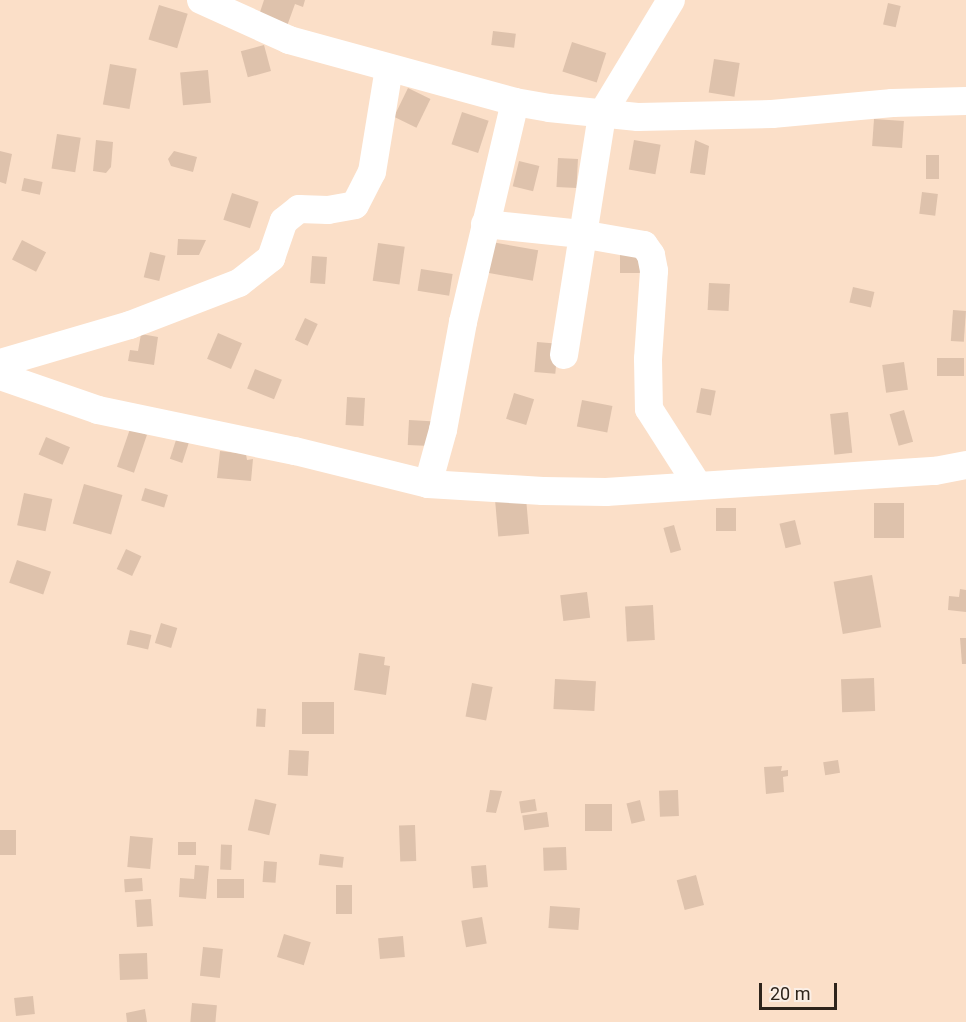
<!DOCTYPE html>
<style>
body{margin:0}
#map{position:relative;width:966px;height:1022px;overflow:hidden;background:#fbdfc8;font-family:Roboto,sans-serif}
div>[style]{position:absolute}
.building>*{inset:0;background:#dec2ac;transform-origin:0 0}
.minor>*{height:28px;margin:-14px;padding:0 14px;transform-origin:14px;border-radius:14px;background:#fff}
span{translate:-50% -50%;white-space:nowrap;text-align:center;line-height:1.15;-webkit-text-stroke:4.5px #fbefe6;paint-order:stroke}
.scale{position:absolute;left:759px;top:983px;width:78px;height:27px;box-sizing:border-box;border:3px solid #2e241b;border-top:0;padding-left:8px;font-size:18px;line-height:21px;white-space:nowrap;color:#2e241b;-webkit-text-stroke:4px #fbefe6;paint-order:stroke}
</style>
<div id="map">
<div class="building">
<i style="clip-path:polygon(264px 0,305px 0,303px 7px,295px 4px,287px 26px,259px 15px)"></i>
<i style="left:888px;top:3px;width:13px;height:22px;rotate:13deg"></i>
<i style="left:159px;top:5px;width:30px;height:36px;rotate:17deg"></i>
<i style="left:493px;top:31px;width:23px;height:14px;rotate:7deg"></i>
<i style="left:572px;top:42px;width:36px;height:31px;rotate:18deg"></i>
<i style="left:264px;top:45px;width:27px;height:24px;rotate:75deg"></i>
<i style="left:714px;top:59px;width:26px;height:34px;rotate:9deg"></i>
<i style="left:110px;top:64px;width:27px;height:41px;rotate:10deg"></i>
<i style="left:208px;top:70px;width:33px;height:28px;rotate:85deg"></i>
<i style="left:408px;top:88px;width:25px;height:32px;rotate:26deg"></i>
<i style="left:462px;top:112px;width:28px;height:34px;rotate:18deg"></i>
<i style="left:874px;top:119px;width:30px;height:27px;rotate:4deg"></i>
<i style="left:57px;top:134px;width:24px;height:35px;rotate:9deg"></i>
<i style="clip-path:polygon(96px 140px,113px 142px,111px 167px,106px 173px,93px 171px)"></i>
<i style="left:634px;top:140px;width:27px;height:30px;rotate:10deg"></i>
<i style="clip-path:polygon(695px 140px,709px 146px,705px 175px,690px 173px)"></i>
<i style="clip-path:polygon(0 151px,12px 154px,6px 184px,0 182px)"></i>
<i style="clip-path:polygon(174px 151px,197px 157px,193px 172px,171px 166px,168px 159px)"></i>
<i style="left:926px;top:155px;width:13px;height:24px"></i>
<i style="left:558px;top:158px;width:20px;height:29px;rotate:3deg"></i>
<i style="left:519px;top:161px;width:21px;height:26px;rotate:14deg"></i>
<i style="left:24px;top:178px;width:19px;height:13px;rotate:12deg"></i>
<i style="left:922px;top:192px;width:16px;height:22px;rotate:7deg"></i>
<i style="left:232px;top:193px;width:28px;height:28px;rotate:18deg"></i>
<i style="clip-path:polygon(178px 239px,206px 240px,199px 255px,177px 255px)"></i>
<i style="left:22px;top:240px;width:27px;height:22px;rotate:27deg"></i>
<i style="left:486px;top:241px;width:53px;height:31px;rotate:10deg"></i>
<i style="left:378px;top:243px;width:27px;height:38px;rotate:8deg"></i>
<i style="left:620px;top:250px;width:28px;height:23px"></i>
<i style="left:150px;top:252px;width:16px;height:26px;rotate:14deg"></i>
<i style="left:312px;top:256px;width:15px;height:27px;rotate:4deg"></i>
<i style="left:421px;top:269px;width:32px;height:22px;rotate:9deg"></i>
<i style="left:709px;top:283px;width:21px;height:27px;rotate:3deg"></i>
<i style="left:853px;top:287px;width:22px;height:16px;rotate:13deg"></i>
<i style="left:953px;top:310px;width:13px;height:31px;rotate:4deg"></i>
<i style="left:305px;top:318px;width:14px;height:24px;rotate:25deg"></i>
<i style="left:218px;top:333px;width:26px;height:28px;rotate:23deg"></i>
<i style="clip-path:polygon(141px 334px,158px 337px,154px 365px,128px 361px,130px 350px,138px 351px)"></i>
<i style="left:537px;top:342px;width:21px;height:30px;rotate:5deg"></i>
<i style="left:937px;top:358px;width:27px;height:18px"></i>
<i style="left:904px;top:362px;width:28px;height:22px;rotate:82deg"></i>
<i style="left:255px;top:369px;width:29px;height:21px;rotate:22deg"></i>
<i style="left:701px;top:388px;width:15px;height:25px;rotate:11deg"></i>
<i style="left:514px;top:393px;width:21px;height:27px;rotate:17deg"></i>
<i style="left:347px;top:397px;width:18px;height:28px;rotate:3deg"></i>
<i style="left:582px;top:400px;width:31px;height:27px;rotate:11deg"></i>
<i style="left:904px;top:410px;width:33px;height:15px;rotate:74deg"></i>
<i style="left:848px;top:412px;width:41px;height:18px;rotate:84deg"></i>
<i style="left:409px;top:420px;width:22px;height:25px;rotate:3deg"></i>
<i style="left:130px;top:429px;width:18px;height:40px;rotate:19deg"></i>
<i style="left:46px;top:437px;width:26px;height:19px;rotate:23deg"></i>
<i style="left:177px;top:437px;width:13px;height:23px;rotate:18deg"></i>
<i style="clip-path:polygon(220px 451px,246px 454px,247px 460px,253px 459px,251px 481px,217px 478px)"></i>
<i style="left:84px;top:484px;width:40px;height:41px;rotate:16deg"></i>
<i style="left:145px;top:488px;width:24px;height:13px;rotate:17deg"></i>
<i style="left:24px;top:493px;width:29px;height:33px;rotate:12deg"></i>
<i style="left:526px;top:498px;width:36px;height:31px;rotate:85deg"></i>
<i style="left:874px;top:503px;width:30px;height:35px"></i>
<i style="left:716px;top:508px;width:20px;height:23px"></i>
<i style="left:795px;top:520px;width:25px;height:16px;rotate:76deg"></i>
<i style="left:674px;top:525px;width:26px;height:11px;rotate:74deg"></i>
<i style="left:126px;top:549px;width:17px;height:22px;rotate:25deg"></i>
<i style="left:17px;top:560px;width:36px;height:24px;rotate:19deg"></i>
<i style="left:872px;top:575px;width:53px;height:39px;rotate:80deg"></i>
<i style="clip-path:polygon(960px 589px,966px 590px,966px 612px,948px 610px,949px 596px,959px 597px)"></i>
<i style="left:587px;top:592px;width:26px;height:27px;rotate:83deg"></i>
<i style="left:653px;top:605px;width:35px;height:28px;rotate:87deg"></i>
<i style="left:161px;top:623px;width:17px;height:21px;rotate:17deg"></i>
<i style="left:130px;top:630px;width:22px;height:15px;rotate:13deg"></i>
<i style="clip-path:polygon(960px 638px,966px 638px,966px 664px,962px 664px)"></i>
<i style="clip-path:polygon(359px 653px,385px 657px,384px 665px,390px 666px,386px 695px,354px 690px)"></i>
<i style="left:874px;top:678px;width:33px;height:33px;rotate:88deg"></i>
<i style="left:555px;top:679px;width:41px;height:30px;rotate:3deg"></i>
<i style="left:472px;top:683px;width:21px;height:34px;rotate:11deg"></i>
<i style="left:302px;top:702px;width:32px;height:32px"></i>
<i style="left:266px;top:709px;width:18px;height:9px;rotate:93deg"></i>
<i style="left:289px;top:750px;width:20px;height:25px;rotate:3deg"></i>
<i style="left:838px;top:760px;width:13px;height:15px;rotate:81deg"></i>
<i style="clip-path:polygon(782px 766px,781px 771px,788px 770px,788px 776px,783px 777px,784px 792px,766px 794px,764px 767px)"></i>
<i style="clip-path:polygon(490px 790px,502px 791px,496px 813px,486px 812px)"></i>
<i style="left:678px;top:790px;width:26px;height:19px;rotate:88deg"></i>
<i style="left:255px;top:799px;width:22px;height:32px;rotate:13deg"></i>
<i style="left:535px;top:799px;width:12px;height:16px;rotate:81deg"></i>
<i style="left:640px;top:800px;width:21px;height:14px;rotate:76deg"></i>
<i style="left:585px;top:804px;width:27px;height:27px"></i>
<i style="left:547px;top:812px;width:15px;height:25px;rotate:82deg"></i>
<i style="left:415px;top:825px;width:36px;height:16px;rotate:88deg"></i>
<i style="left:0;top:830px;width:16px;height:25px"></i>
<i style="left:130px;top:836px;width:23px;height:31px;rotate:5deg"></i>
<i style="left:178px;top:842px;width:18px;height:13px"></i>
<i style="left:232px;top:845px;width:25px;height:11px;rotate:92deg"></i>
<i style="left:566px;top:847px;width:23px;height:23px;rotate:88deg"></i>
<i style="left:320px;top:854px;width:24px;height:11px;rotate:7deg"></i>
<i style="left:264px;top:861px;width:13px;height:21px;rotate:4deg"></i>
<i style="clip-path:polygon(195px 865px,209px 866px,206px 899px,179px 897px,180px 878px,194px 879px)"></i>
<i style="left:486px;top:865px;width:22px;height:15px;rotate:85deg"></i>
<i style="left:696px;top:875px;width:31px;height:20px;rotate:75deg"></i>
<i style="left:142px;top:878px;width:13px;height:18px;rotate:86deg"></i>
<i style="left:217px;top:879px;width:27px;height:19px"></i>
<i style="left:336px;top:885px;width:16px;height:29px"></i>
<i style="left:151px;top:899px;width:27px;height:16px;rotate:86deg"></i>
<i style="left:550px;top:906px;width:30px;height:22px;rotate:4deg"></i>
<i style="left:482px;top:917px;width:27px;height:21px;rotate:80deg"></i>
<i style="left:284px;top:934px;width:28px;height:24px;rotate:17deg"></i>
<i style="left:403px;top:936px;width:21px;height:25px;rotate:85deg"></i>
<i style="left:203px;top:947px;width:20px;height:29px;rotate:6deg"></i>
<i style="left:147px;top:953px;width:26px;height:28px;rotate:88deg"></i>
<i style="left:33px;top:996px;width:18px;height:19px;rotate:84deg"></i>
<i style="left:192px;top:1003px;width:25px;height:19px;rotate:5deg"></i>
<i style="clip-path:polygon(145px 1009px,147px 1022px,127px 1022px,126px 1013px)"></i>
</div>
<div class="minor">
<i style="left:201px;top:0;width:97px;rotate:24.4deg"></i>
<i style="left:289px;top:40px;width:234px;rotate:15.3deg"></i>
<i style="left:515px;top:102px;width:35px;rotate:10deg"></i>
<i style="left:549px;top:108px;width:89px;rotate:5.8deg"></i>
<i style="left:638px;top:117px;width:134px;rotate:-1.3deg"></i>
<i style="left:772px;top:114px;width:121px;rotate:-5.2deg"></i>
<i style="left:892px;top:103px;width:74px;rotate:-1.5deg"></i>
<i style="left:485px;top:224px;width:97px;rotate:5.9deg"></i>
<i style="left:581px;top:234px;width:64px;rotate:9.9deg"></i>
<i style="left:644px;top:245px;width:12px;rotate:55deg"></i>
<i style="left:651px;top:255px;width:16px;rotate:79deg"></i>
<i style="left:654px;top:271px;width:88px;rotate:93.9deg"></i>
<i style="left:648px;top:359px;width:50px;rotate:88.9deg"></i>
<i style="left:649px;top:409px;width:89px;rotate:57.4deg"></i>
<i style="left:564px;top:355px;width:244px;rotate:-81deg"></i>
<i style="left:602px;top:114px;width:133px;rotate:-58.8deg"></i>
<i style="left:0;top:363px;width:135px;rotate:-16.3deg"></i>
<i style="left:130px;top:325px;width:117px;rotate:-21.1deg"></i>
<i style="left:239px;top:283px;width:41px;rotate:-38deg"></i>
<i style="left:271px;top:258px;width:39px;rotate:-71deg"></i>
<i style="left:284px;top:221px;width:19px;rotate:-39deg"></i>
<i style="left:299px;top:209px;width:29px;rotate:2deg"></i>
<i style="left:328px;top:210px;width:27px;rotate:-10deg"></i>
<i style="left:355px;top:205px;width:37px;rotate:-63deg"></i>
<i style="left:372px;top:172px;width:105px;rotate:-80.7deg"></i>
<i style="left:0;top:376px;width:104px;rotate:19.1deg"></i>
<i style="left:98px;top:410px;width:201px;rotate:11.8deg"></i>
<i style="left:295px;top:451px;width:137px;rotate:13.9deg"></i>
<i style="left:428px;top:484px;width:115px;rotate:3.5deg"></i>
<i style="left:543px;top:491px;width:63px;rotate:0.9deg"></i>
<i style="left:606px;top:492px;width:330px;rotate:-3.7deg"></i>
<i style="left:935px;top:471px;width:32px;rotate:-11deg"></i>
<i style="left:428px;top:484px;width:56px;rotate:-74.5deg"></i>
<i style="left:443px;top:430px;width:110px;rotate:-79.5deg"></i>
<i style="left:463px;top:322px;width:226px;rotate:-76.7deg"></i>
</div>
<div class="scale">20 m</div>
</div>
